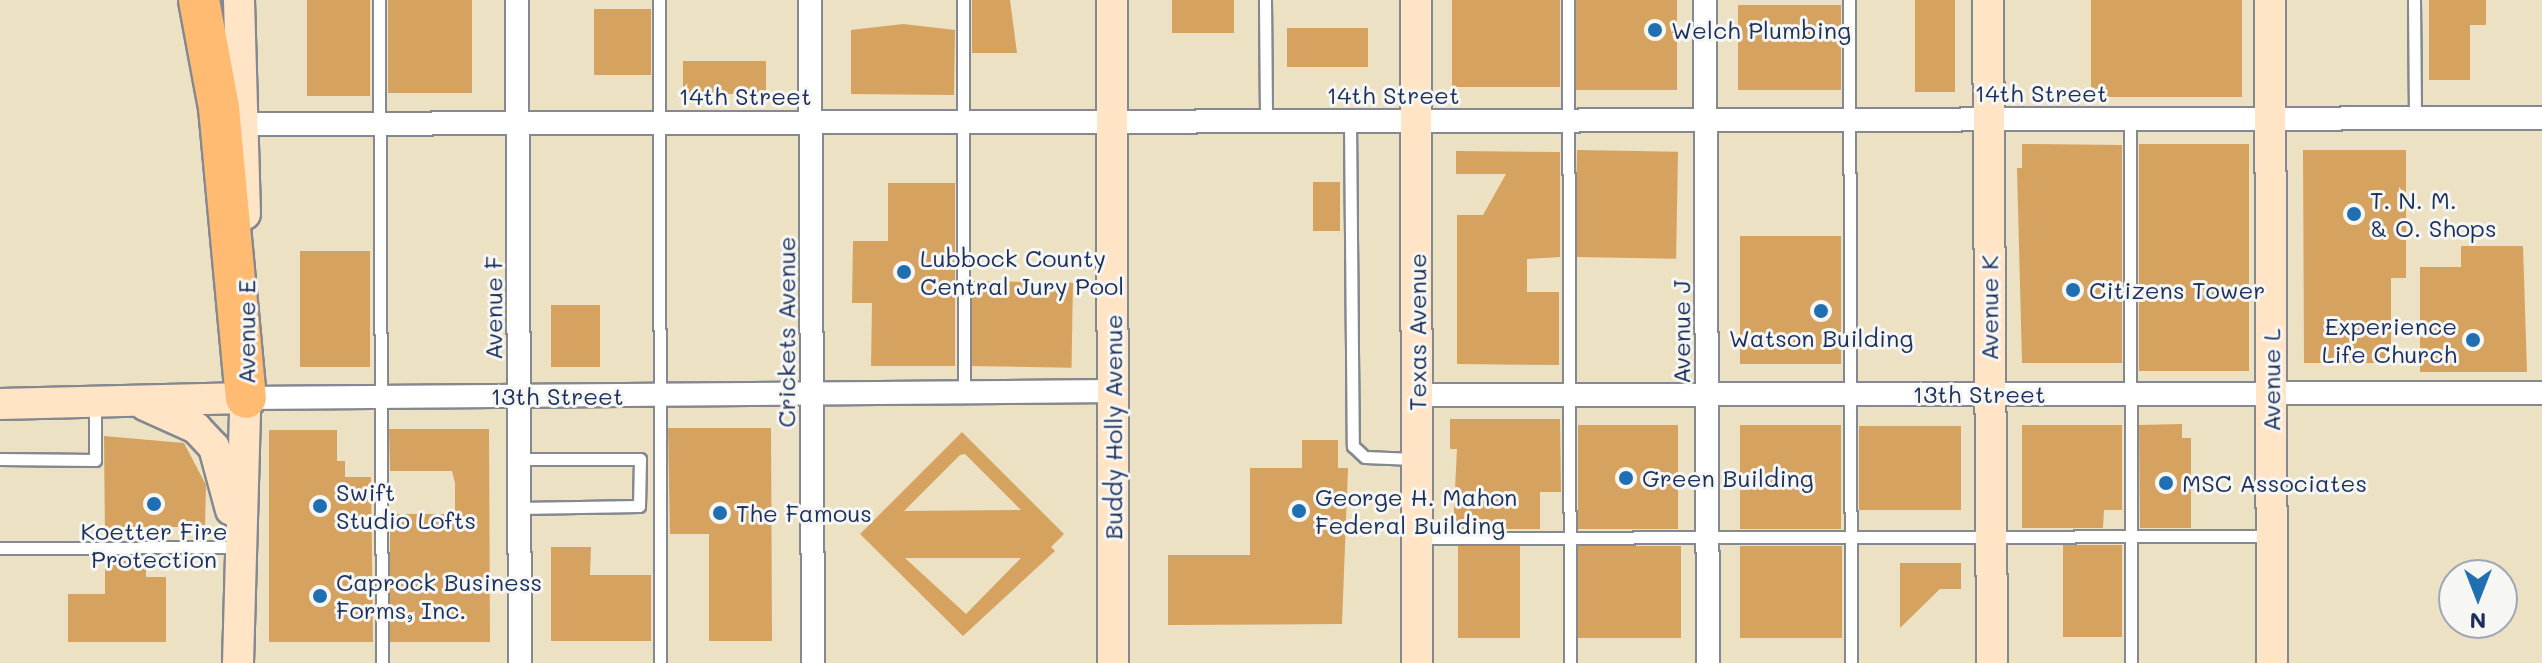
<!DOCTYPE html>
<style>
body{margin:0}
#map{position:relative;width:2542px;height:663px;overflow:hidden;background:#ede1c3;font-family:Mali,sans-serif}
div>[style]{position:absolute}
.building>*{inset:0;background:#d5a25f;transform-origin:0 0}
.roads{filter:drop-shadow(2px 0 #848890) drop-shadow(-2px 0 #848890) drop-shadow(0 2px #848890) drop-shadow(0 -2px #848890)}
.lane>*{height:11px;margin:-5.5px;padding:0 5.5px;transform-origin:5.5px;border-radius:5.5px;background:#fff}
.street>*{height:22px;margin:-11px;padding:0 11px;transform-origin:11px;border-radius:11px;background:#fff}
.secondary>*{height:30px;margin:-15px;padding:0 15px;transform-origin:15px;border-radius:15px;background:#ffe4c6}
.highway>*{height:40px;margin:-20px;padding:0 20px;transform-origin:20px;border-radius:20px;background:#ffbb71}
.dots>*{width:22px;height:22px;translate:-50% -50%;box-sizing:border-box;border:4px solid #f6f6f2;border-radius:50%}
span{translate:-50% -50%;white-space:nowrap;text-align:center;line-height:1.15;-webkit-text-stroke:6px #f6f6f2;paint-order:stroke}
.poi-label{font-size:24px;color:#1b2f5e}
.left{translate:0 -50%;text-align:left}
.right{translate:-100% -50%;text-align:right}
.street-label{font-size:24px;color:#1b2f5e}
.north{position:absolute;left:2438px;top:559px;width:80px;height:80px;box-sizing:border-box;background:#f6f6f2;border:2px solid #9ea6b7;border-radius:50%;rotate:180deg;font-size:22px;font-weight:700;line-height:32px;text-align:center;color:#1b2f5e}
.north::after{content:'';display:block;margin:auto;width:28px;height:36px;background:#1f6fb2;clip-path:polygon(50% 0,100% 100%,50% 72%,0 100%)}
</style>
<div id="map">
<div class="building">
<i style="left:307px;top:0;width:63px;height:96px"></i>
<i style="left:388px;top:0;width:84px;height:93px"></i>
<i style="clip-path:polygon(972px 0,1010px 0,1017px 53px,972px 53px)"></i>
<i style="left:1172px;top:0;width:62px;height:33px"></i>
<i style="left:1452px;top:0;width:108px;height:87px"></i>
<i style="left:1576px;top:0;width:101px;height:90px"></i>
<i style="left:1915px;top:0;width:40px;height:92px"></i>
<i style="left:2091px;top:0;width:151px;height:97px"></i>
<i style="clip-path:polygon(2429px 0,2486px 0,2486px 25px,2470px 25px,2470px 80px,2429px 80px)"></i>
<i style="left:1738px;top:5px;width:103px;height:85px"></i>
<i style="left:594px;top:9px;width:57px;height:66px"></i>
<i style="clip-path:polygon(903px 24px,955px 30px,954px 95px,851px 94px,851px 30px)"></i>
<i style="left:1287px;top:28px;width:81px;height:39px"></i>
<i style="left:683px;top:61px;width:83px;height:33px"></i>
<i style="clip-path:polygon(2022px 144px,2122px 145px,2122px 363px,2022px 363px,2017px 168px,2022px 168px)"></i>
<i style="left:2249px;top:144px;width:227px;height:110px;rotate:90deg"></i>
<i style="left:1577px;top:150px;width:101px;height:107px;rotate:1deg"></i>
<i style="clip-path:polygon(2303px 150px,2406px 150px,2406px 278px,2391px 278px,2391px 363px,2304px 363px)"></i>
<i style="clip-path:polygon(1456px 151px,1560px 152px,1560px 257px,1527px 259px,1527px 292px,1559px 292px,1559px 365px,1457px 364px,1457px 215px,1483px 215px,1506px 174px,1456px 174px)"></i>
<i style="left:1313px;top:182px;width:27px;height:49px"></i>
<i style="clip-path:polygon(888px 183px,955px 183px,955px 366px,871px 366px,872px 303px,852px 303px,853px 241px,888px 241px)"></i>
<i style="left:1740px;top:236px;width:101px;height:128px"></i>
<i style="clip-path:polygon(2461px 246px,2523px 246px,2527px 372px,2420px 372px,2420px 267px,2461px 267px)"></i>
<i style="left:300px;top:251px;width:70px;height:116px"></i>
<i style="left:972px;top:281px;width:101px;height:85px;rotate:1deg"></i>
<i style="left:551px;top:305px;width:49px;height:62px"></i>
<i style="clip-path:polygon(1450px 419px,1560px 419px,1561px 492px,1540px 492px,1540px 529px,1453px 529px,1457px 449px,1450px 449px)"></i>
<i style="clip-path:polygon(2182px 424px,2182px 438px,2191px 438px,2191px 528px,2140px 528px,2139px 425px)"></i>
<i style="left:1578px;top:425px;width:100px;height:104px"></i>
<i style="left:1740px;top:425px;width:101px;height:104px"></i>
<i style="clip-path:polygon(2022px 425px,2122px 425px,2122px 510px,2104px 510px,2103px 528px,2022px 528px)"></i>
<i style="left:1859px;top:426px;width:102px;height:84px"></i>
<i style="clip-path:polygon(668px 428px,771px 428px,772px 641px,709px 641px,709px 534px,670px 534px)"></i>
<i style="clip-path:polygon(389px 429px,489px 429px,490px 642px,390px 642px,390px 514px,455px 514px,455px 483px,452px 471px,390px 471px)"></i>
<i style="clip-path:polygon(269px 430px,337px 430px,337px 461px,345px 461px,345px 477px,371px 477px,373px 642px,269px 642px)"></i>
<i style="clip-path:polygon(evenodd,962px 432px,1064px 534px,1051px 547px,1055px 551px,963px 636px,860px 534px,962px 432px,965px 454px,1021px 510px,904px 511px,960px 455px,965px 454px,962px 432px,905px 558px,1021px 558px,966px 614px,905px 558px)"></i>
<i style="clip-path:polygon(104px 436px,184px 443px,206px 485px,205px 527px,127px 527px,126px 539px,105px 539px)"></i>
<i style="clip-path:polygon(1302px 440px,1338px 440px,1338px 468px,1348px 468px,1342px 624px,1168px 625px,1168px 555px,1250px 555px,1250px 468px,1302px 468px)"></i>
<i style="left:2063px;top:545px;width:59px;height:92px"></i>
<i style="left:1458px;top:546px;width:62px;height:92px"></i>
<i style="left:1578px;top:546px;width:103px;height:92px"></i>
<i style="left:1740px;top:546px;width:102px;height:92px"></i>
<i style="clip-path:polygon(551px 547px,591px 547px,590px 575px,651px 575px,651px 641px,551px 641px)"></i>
<i style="clip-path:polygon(105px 556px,126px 556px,126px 563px,146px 563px,146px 577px,166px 577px,166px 642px,68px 642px,68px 594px,105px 594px)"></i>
<i style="clip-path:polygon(1900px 563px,1961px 563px,1961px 589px,1940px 589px,1900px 628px)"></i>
</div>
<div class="roads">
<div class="lane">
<i style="left:379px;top:0;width:663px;rotate:89.74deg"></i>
<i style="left:659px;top:0;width:663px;rotate:89.91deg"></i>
<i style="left:963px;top:0;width:393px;rotate:89.9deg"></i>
<i style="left:1265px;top:0;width:121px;rotate:89.5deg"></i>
<i style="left:1568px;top:0;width:663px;rotate:89.83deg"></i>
<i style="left:1849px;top:0;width:663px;rotate:89.83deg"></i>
<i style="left:2414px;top:0;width:118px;rotate:89.5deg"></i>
<i style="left:2130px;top:119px;width:544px;rotate:89.89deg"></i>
<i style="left:1350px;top:121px;width:325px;rotate:89.5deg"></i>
<i style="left:1353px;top:446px;width:16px;rotate:43deg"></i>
<i style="left:1365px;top:457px;width:49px;rotate:2.3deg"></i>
<i style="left:0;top:459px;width:95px;rotate:0.6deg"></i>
<i style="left:95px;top:460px;width:57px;rotate:-90deg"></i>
<i style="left:519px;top:459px;width:121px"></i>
<i style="left:640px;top:459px;width:47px;rotate:91.2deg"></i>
<i style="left:639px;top:506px;width:120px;rotate:179deg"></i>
<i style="left:1418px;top:538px;width:850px;rotate:-0.13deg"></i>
<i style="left:0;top:548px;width:238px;rotate:-0.2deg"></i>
</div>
<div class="street">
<i style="left:517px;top:0;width:663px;rotate:89.74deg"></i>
<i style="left:810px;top:0;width:663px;rotate:89.74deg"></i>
<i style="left:1705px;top:0;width:663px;rotate:89.74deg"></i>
<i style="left:245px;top:124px;width:2297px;rotate:-0.15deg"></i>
<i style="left:1417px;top:395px;width:1125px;rotate:-0.1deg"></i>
<i style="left:246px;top:398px;width:867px;rotate:-0.46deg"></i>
</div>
<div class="secondary">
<i style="left:239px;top:0;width:214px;rotate:88.4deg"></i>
<i style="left:1112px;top:0;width:663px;rotate:89.91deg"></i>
<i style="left:1416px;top:0;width:663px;rotate:89.91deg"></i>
<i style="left:1988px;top:0;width:663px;rotate:89.65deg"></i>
<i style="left:2270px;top:0;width:663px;rotate:89.83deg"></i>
<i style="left:0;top:404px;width:246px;rotate:-1.4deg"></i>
<i style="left:145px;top:405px;width:56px;rotate:24.3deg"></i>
<i style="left:196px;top:428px;width:26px;rotate:47deg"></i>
<i style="left:214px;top:447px;width:65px;rotate:74.9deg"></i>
<i style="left:238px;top:663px;width:285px;rotate:-88.4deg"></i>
</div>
<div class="highway">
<i style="left:199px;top:0;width:110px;rotate:79.5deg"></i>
<i style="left:219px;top:108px;width:291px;rotate:84.7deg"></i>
</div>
</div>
<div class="dots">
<i style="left:1655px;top:30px;background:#1f6fb2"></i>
<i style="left:2354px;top:214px;background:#1f6fb2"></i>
<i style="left:904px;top:272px;background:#1f6fb2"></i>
<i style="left:2073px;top:290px;background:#1f6fb2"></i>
<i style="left:1821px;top:311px;background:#1f6fb2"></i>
<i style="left:2473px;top:340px;background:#1f6fb2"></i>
<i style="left:1626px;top:478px;background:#1f6fb2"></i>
<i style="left:2166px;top:483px;background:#1f6fb2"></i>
<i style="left:154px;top:504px;background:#1f6fb2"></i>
<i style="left:320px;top:506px;background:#1f6fb2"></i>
<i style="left:1299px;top:511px;background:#1f6fb2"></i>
<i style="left:720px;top:513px;background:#1f6fb2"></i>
<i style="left:320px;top:596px;background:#1f6fb2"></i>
</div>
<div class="poi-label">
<span class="left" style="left:1671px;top:30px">Welch Plumbing</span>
<span class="left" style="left:2370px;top:214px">T. N. M.<br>&amp; O. Shops</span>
<span class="left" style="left:920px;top:272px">Lubbock County<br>Central Jury Pool</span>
<span class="left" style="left:2089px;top:290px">Citizens Tower</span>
<span class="right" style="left:2457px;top:340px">Experience<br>Life Church</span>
<span style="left:1821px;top:338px">Watson Building</span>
<span class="left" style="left:1642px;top:478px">Green Building</span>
<span class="left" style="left:2182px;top:483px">MSC Associates</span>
<span class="left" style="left:336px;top:506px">Swift<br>Studio Lofts</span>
<span class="left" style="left:1315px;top:511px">George H. Mahon<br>Federal Building</span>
<span class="left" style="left:736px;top:513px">The Famous</span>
<span style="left:154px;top:545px">Koetter Fire<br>Protection</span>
<span class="left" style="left:336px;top:596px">Caprock Business<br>Forms, Inc.</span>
</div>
<div class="street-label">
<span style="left:2041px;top:93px">14th Street</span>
<span style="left:1393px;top:95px">14th Street</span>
<span style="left:745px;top:96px">14th Street</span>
<span style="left:493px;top:308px;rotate:-90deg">Avenue F</span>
<span style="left:1989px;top:308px;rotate:-90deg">Avenue K</span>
<span style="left:246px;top:332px;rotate:-90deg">Avenue E</span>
<span style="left:786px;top:332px;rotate:-90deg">Crickets Avenue</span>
<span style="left:1417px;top:332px;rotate:-90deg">Texas Avenue</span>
<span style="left:1681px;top:332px;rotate:-90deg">Avenue J</span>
<span style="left:2271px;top:380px;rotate:-90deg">Avenue L</span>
<span style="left:1979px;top:394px">13th Street</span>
<span style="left:557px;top:396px">13th Street</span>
<span style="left:1113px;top:427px;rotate:-90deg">Buddy Holly Avenue</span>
</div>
<div class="north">N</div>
</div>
